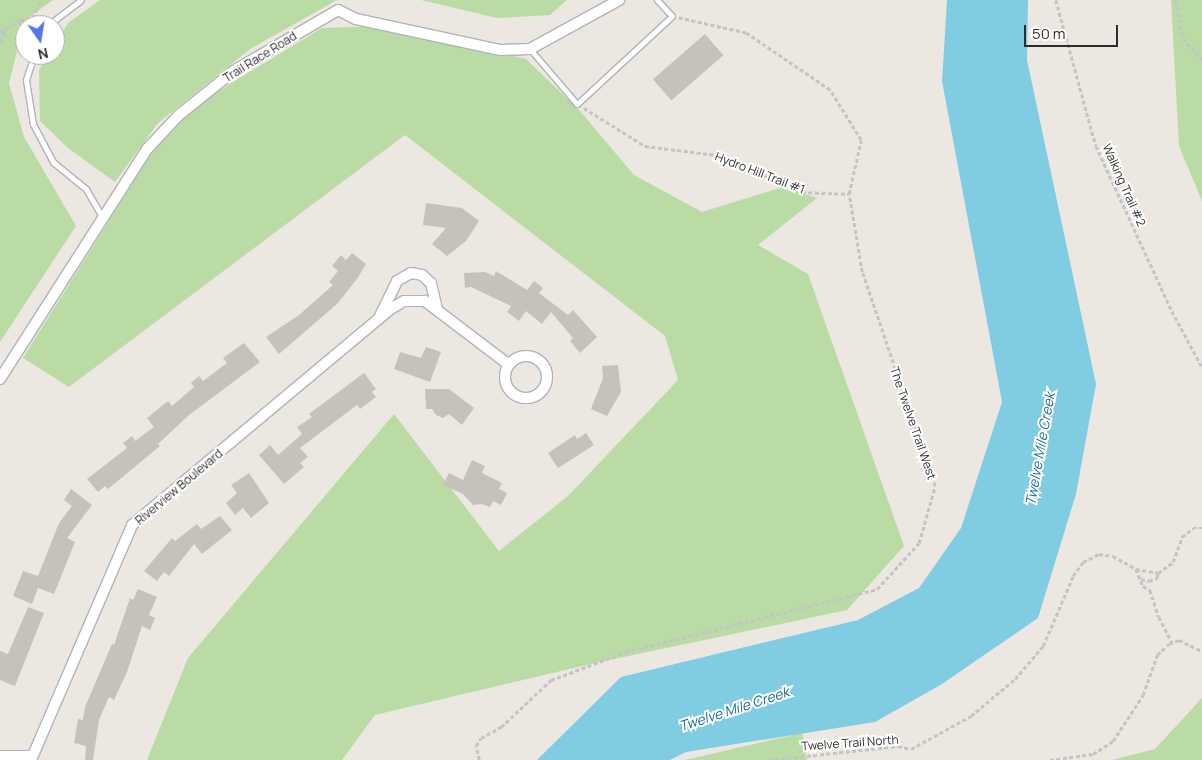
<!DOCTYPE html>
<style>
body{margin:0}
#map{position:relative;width:1202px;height:760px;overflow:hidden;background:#ece7e1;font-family:Manrope,sans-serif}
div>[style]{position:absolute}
.green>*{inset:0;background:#badca4}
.water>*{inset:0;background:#80cce2}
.building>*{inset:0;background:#c5c2bc;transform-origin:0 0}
.path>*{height:2.5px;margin-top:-1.25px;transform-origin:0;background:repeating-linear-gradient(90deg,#c4c4c4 0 4px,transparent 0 6.5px)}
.roads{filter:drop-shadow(1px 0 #b1b3bb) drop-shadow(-1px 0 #b1b3bb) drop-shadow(0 1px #b1b3bb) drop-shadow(0 -1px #b1b3bb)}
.service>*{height:5px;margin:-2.5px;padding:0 2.5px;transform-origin:2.5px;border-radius:2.5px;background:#fff}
.minor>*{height:10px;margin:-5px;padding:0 5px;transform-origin:5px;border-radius:5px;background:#fff}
.minor>.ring{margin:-5px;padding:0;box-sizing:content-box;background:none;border:10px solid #fff;border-radius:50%}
span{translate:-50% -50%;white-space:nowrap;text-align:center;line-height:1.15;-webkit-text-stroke:4px #fff;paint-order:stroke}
.street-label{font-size:12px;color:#2d2d2d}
.water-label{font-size:14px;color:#1d6e90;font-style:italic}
.north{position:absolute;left:15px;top:15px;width:50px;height:50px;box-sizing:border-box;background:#fff;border:1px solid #ababab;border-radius:50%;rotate:167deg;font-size:14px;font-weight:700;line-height:20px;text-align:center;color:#2d2d2d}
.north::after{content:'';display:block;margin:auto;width:18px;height:22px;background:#5476e6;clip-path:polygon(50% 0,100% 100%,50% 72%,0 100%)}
.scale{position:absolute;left:1024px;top:25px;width:94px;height:22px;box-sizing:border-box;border:2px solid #2d2d2d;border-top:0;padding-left:6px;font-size:15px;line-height:18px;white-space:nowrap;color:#2d2d2d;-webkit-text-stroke:4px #fff;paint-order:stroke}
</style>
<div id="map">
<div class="green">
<i style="clip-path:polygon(0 0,53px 0,25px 20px,9px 83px,24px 137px,76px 226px,0 342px)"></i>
<i style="clip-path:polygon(100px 0,337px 0,250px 49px,158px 123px,115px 182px,68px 148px,40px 121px,39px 70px,48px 55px,55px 55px,55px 44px,68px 23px)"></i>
<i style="clip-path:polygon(393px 0,567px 0,550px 15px,497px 18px,421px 0)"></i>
<i style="clip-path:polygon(1171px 0,1202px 0,1202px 201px,1179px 146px)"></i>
<i style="clip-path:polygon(386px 26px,526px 59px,580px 111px,634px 175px,702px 212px,783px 187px,817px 198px,758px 245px,808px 274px,904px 546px,847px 610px,595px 663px,375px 715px,342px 760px,147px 760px,188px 658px,394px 414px,499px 551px,568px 496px,678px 380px,665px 336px,405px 135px,69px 387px,23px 358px,150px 155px,200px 102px,322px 28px)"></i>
<i style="clip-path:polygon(1202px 698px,1202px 760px,1112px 760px,1155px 749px)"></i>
<i style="clip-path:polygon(802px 733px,807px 760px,685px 760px)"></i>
</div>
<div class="water">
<i style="clip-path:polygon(947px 0,1028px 0,1027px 60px,1096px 384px,1076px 494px,1038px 618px,942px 684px,875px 722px,686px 752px,670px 760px,537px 760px,621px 677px,858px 620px,919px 588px,961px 528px,1002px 402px,942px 81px)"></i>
</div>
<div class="building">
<i style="left:705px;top:34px;width:28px;height:69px;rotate:49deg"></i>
<i style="clip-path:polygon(426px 203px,462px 208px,479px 221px,466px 241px,447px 256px,432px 244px,446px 228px,423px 225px)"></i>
<i style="clip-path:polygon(352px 253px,366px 264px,357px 279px,337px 304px,279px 354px,266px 337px,299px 315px,333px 285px,329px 282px,338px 271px,332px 266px,341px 255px,346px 260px)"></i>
<i style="clip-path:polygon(496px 271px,527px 290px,534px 281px,543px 288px,539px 293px,568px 315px,573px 310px,597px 337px,580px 353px,570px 341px,573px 338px,551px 312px,542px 324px,526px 311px,519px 321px,507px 312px,511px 306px,471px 287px,465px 288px,464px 273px,485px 272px,494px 276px)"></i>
<i style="clip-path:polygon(244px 343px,260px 362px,189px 415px,158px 444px,160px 446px,108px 489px,105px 486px,98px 492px,87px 479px,127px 448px,123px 443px,132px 436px,135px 441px,154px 427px,147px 418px,168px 401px,172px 406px,194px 387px,191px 383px,199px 376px,203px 381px,227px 363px,223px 358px)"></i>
<i style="clip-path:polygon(426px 347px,441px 352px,430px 382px,394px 369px,400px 352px,421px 358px)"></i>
<i style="clip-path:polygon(618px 365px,621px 392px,607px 416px,591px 409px,603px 378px,602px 366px)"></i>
<i style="clip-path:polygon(364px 373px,376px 389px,372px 392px,376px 397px,360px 409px,357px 405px,300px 448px,308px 457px,300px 463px,304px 467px,284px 484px,259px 455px,270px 445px,278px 455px,302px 434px,297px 427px,312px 417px,309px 414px)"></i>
<i style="clip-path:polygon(425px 389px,449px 389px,474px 408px,462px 425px,449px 414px,443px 418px,436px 415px,432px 409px,426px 409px)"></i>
<i style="clip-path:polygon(586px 433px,594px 445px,558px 468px,548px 453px,575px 435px,577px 439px)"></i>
<i style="clip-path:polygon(472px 460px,485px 466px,482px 473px,502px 483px,499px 489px,507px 493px,501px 505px,493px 501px,490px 507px,482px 504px,473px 505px,463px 494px,443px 485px,449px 473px,463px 480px)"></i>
<i style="clip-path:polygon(249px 473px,269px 503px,251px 518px,243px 508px,235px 515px,226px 503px,237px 493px,231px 485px)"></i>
<i style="clip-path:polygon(71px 489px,92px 505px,67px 538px,75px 542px,54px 594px,38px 588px,32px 604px,13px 596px,23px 571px,38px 576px,59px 523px,72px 506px,64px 500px)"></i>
<i style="clip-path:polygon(220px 516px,232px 530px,202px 554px,194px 544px,169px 576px,164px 572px,157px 581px,144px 571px,172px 538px,175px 541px,197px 524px,201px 529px)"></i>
<i style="clip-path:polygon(138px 589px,157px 597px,149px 615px,155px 618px,150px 630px,142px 626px,127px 672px,114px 700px,109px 697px,99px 720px,93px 760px,85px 760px,86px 746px,74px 743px,78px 719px,83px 720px,85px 707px,112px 644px,114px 645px,130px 598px,133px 600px)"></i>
<i style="clip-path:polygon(28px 607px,44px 613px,15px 686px,0 680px,0 651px,8px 654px)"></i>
</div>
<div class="path">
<i style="left:1056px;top:0;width:151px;rotate:74.7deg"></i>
<i style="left:1096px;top:146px;width:182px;rotate:65.3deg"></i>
<i style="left:1172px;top:311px;width:64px;rotate:61.8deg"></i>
<i style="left:1176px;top:0;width:39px;rotate:80deg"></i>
<i style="left:1183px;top:38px;width:29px;rotate:49deg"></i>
<i style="left:32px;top:18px;width:20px;rotate:-63deg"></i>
<i style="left:0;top:32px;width:23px;rotate:-31deg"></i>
<i style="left:20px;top:20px;width:12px;rotate:-9deg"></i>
<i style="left:32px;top:18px;width:10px;rotate:45deg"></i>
<i style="left:0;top:42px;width:17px;rotate:-65deg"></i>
<i style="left:584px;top:108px;width:72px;rotate:31.9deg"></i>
<i style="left:645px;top:146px;width:72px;rotate:7.2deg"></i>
<i style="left:716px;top:155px;width:94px;rotate:23.3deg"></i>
<i style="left:802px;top:192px;width:47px;rotate:2.4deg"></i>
<i style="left:1136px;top:569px;width:18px;rotate:68deg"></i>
<i style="left:1143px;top:586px;width:8px;rotate:30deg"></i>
<i style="left:1150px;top:590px;width:28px;rotate:72deg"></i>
<i style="left:1159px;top:617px;width:29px;rotate:63deg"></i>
<i style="left:1141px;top:579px;width:8px;rotate:14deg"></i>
<i style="left:1149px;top:581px;width:9px;rotate:-21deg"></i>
<i style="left:1157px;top:578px;width:5px;rotate:-79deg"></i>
<i style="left:479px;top:760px;width:14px;rotate:-102deg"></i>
<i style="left:476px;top:746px;width:9px;rotate:-58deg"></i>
<i style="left:481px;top:738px;width:23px;rotate:-29deg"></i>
<i style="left:501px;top:727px;width:69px;rotate:-43.2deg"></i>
<i style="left:551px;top:680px;width:79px;rotate:-20.7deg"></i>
<i style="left:625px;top:652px;width:260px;rotate:-14deg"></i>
<i style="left:877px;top:589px;width:62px;rotate:-47.6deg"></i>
<i style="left:919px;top:543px;width:59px;rotate:-74.3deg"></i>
<i style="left:935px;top:486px;width:226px;rotate:-108.8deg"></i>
<i style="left:862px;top:272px;width:79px;rotate:-99.5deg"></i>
<i style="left:849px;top:194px;width:55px;rotate:-77.5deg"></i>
<i style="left:861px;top:140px;width:59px;rotate:-121.8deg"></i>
<i style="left:830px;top:90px;width:102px;rotate:-145.8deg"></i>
<i style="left:746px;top:33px;width:69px;rotate:-167.4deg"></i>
<i style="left:768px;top:760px;width:131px;rotate:-6.1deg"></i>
<i style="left:898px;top:746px;width:13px;rotate:13deg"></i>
<i style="left:911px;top:749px;width:68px;rotate:-28.8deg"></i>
<i style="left:971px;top:716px;width:57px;rotate:-40.1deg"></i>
<i style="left:1015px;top:679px;width:43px;rotate:-49.7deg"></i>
<i style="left:1043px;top:646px;width:76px;rotate:-66.8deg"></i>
<i style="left:1073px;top:576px;width:17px;rotate:-54deg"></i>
<i style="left:1083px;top:562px;width:18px;rotate:-27deg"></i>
<i style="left:1099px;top:554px;width:14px;rotate:8deg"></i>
<i style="left:1113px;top:556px;width:26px;rotate:29deg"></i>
<i style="left:1136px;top:569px;width:22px;rotate:10deg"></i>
<i style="left:1158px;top:573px;width:19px;rotate:-36deg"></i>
<i style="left:1173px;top:562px;width:27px;rotate:-70deg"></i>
<i style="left:1182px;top:537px;width:14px;rotate:-39deg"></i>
<i style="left:1193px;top:528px;width:9px"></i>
<i style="left:1050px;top:760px;width:43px;rotate:-7.9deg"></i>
<i style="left:1093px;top:754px;width:24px;rotate:-33deg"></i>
<i style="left:1113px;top:741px;width:55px;rotate:-56.9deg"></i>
<i style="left:1143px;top:695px;width:42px;rotate:-70.7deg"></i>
<i style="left:1157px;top:655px;width:16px;rotate:-43deg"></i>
<i style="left:1169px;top:644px;width:11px;rotate:-22deg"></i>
<i style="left:1179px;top:640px;width:25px;rotate:26deg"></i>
</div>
<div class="roads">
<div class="service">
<i style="left:48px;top:25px;width:41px;rotate:-37.1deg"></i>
<i style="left:530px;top:49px;width:72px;rotate:49.5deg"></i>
<i style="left:577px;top:104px;width:129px;rotate:-42.8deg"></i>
<i style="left:672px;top:16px;width:22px;rotate:-133deg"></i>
<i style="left:34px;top:55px;width:26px;rotate:108deg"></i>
<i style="left:26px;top:80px;width:45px;rotate:81deg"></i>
<i style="left:33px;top:124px;width:43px;rotate:62.2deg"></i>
<i style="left:53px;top:162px;width:43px;rotate:39.3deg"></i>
<i style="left:86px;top:189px;width:34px;rotate:60deg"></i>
</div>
<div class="minor">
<i style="left:380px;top:316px;width:39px;rotate:-64deg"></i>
<i style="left:397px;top:281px;width:16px;rotate:-30deg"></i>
<i style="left:411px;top:273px;width:11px;rotate:10deg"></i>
<i style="left:422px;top:275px;width:12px;rotate:42deg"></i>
<i style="left:431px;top:283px;width:28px;rotate:77deg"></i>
<i class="ring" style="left:505px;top:356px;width:32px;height:32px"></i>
<i style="left:0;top:379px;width:274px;rotate:-57.4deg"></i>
<i style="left:148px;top:148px;width:45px;rotate:-46.8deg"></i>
<i style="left:179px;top:115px;width:72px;rotate:-38.8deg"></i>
<i style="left:235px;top:70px;width:119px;rotate:-30.2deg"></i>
<i style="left:338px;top:10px;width:20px;rotate:27deg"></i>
<i style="left:356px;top:19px;width:148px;rotate:12.1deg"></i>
<i style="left:501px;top:50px;width:29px;rotate:-2deg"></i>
<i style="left:530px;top:49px;width:102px;rotate:-28.8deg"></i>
<i style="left:0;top:756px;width:31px"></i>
<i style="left:31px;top:760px;width:256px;rotate:-66.7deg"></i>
<i style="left:132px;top:525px;width:335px;rotate:-39.9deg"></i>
<i style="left:389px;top:310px;width:17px;rotate:-31deg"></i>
<i style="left:404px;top:301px;width:21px"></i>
<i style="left:425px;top:301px;width:104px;rotate:37.2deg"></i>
</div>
</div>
<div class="street-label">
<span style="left:260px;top:57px;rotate:-32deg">Trail Race Road</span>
<span style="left:760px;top:173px;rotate:21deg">Hydro Hill Trail #1</span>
<span style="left:1124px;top:185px;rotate:66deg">Walking Trail #2</span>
<span style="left:913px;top:423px;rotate:71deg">The Twelve Trail West</span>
<span style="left:179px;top:487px;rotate:-40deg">Riverview Boulevard</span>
<span style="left:850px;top:743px;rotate:-4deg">Twelve Trail North</span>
</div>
<div class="water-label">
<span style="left:1040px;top:449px;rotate:-80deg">Twelve Mile Creek</span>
<span style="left:734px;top:709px;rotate:-18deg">Twelve Mile Creek</span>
</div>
<div class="north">N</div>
<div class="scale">50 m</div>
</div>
